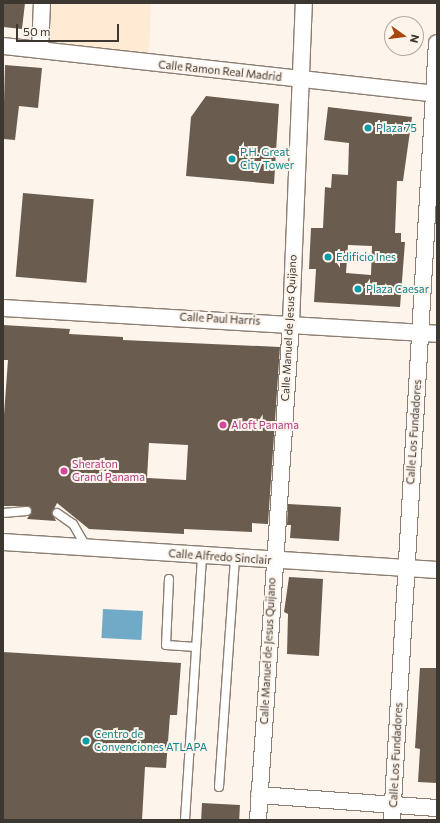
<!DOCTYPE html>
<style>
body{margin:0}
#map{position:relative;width:440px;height:823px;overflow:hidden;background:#fdf4eb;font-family:Commissioner,sans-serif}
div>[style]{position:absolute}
.built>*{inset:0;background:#ffead4}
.water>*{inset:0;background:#70aac6;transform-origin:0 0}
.building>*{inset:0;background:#6a5d50;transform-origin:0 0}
.roads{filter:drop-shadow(1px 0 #8c7e71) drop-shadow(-1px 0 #8c7e71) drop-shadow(0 1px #8c7e71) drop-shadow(0 -1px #8c7e71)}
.service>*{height:8px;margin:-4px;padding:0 4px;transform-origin:4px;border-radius:4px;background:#fff}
.minor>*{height:16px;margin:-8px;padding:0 8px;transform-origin:8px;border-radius:8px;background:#fff}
.dots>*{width:11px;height:11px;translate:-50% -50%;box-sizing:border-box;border:2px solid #fdf4eb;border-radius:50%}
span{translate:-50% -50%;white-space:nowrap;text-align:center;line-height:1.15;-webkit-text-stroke:4px #fdf4eb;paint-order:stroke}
.street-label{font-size:11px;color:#3d3731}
.culture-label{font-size:11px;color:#0d838f}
.left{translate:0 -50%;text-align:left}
.hotel-label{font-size:11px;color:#b23c85}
.frame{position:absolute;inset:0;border:4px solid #3d3731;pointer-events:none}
.north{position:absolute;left:384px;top:16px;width:40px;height:40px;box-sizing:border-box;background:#fdf4eb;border:1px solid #b0a8a1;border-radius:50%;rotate:104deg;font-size:11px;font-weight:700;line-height:16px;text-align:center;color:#3d3731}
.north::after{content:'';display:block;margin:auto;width:14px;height:18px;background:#a94610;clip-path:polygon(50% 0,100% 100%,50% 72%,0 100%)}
.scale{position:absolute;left:16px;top:24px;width:103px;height:18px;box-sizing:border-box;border:2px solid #3d3731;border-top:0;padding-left:5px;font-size:12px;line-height:14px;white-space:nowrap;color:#3d3731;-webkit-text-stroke:3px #fdf4eb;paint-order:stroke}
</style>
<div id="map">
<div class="built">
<i style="clip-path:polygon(50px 3px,151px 3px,149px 54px,49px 44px)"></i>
</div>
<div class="water">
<i style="left:103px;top:609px;width:40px;height:29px;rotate:3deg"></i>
</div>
<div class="building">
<i style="clip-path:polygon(3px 3px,25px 3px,22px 29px,3px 27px)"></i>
<i style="clip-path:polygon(5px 65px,42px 68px,38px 108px,19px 106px,15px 140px,3px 139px)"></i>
<i style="clip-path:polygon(206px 96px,279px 104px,274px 184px,186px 176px,191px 117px)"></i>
<i style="clip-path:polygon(evenodd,328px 107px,412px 117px,403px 181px,397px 181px,395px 233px,401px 233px,401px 242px,405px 242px,400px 307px,314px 302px,316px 269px,309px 269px,311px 228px,323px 228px,325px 187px,331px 188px,332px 174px,348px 175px,349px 143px,324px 140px,328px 107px,348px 245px,372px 246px,371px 275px,346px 273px,348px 245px)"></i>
<i style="left:23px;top:193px;width:71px;height:84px;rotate:5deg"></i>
<i style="clip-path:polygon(evenodd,3px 325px,70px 329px,69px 334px,123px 337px,123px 340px,280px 347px,268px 524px,252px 523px,252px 532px,184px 529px,184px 534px,89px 529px,57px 503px,52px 513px,56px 521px,27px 519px,32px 511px,29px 506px,3px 506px,3px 428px,8px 360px,3px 360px,3px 325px,149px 443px,188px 445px,186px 480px,147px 478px,149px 443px)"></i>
<i style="clip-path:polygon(288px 504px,341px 507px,339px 541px,290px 538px,291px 525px,287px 525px)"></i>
<i style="clip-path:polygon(289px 577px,323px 579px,319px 656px,287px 654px,288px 614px,284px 612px)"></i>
<i style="clip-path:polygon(3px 652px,181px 663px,177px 715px,170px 715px,166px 768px,145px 767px,142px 820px,3px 820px)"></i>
<i style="clip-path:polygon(420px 668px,437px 668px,437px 783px,418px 782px,420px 749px,415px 748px)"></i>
<i style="left:202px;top:803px;width:38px;height:17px;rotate:3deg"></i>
</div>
<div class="roads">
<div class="service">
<i style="left:3px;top:513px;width:24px;rotate:-5deg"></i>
<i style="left:57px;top:513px;width:19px;rotate:35deg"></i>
<i style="left:73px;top:524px;width:28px;rotate:60deg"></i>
<i style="left:169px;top:579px;width:66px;rotate:92.6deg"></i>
<i style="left:166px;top:645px;width:30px;rotate:4deg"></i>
<i style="left:219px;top:787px;width:230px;rotate:-86deg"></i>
<i style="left:185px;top:820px;width:265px;rotate:-86.3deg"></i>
</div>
<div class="minor">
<i style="left:3px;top:46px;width:437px;rotate:6.3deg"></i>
<i style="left:40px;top:50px;width:47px;rotate:-87.6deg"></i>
<i style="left:3px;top:308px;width:435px;rotate:3.4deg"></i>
<i style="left:3px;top:542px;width:435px;rotate:3.7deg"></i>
<i style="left:259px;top:795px;width:178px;rotate:4.2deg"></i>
<i style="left:258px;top:820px;width:498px;rotate:-86.2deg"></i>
<i style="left:291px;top:323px;width:320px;rotate:-87.7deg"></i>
<i style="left:392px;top:820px;width:778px;rotate:-86.69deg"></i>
</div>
</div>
<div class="dots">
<i style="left:368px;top:128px;background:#0f9aa8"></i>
<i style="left:232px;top:159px;background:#0f9aa8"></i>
<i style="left:328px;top:257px;background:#0f9aa8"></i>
<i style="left:358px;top:289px;background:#0f9aa8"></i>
<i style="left:223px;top:425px;background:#d1479c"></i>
<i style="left:64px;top:471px;background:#d1479c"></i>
<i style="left:86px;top:741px;background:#0f9aa8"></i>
</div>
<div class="street-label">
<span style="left:220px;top:71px;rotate:6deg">Calle Ramon Real Madrid</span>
<span style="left:220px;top:319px;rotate:3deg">Calle Paul Harris</span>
<span style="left:289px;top:328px;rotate:-87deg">Calle Manuel de Jesus Quijano</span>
<span style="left:414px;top:432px;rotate:-86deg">Calle Los Fundadores</span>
<span style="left:220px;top:557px;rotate:4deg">Calle Alfredo Sinclair</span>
<span style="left:268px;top:651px;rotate:-87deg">Calle Manuel de Jesus Quijano</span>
<span style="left:396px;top:755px;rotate:-87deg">Calle Los Fundadores</span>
</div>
<div class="culture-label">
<span class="left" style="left:376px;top:128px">Plaza 75</span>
<span class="left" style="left:240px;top:159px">P.H. Great<br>City Tower</span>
<span class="left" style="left:336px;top:257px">Edificio Ines</span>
<span class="left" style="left:366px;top:289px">Plaza Caesar</span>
<span class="left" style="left:94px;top:741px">Centro de<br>Convenciones ATLAPA</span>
</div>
<div class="hotel-label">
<span class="left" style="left:231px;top:425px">Aloft Panama</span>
<span class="left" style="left:72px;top:471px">Sheraton<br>Grand Panama</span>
</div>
<div class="frame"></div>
<div class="north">N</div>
<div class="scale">50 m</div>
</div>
